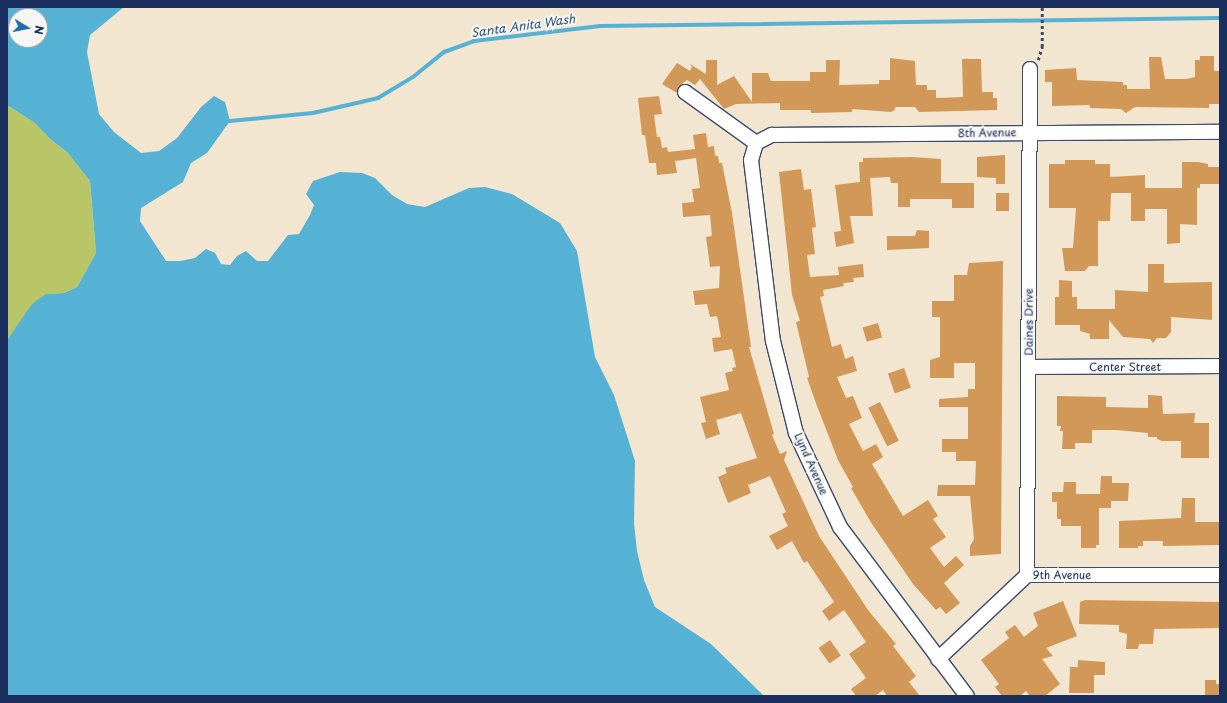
<!DOCTYPE html>
<style>
body{margin:0}
#map{position:relative;width:1227px;height:703px;overflow:hidden;background:#f3e6d1;font-family:"Playpen Sans",sans-serif}
div>[style]{position:absolute}
.green>*{inset:0;background:#b9c668}
.water>*{inset:0;background:#56b2d4}
.stream>*{height:4px;margin:-2px;padding:0 2px;transform-origin:2px;border-radius:2px;background:#56b2d4}
.building>*{inset:0;background:#d29858;transform-origin:0 0}
.path>*{height:2.5px;margin-top:-1.25px;transform-origin:0;background:repeating-linear-gradient(90deg,#3b4a6f 0 3px,transparent 0 6px)}
.roads{filter:drop-shadow(1px 0 #3b4a6f) drop-shadow(-1px 0 #3b4a6f) drop-shadow(0 1px #3b4a6f) drop-shadow(0 -1px #3b4a6f)}
.minor>*{height:14px;margin:-7px;padding:0 7px;transform-origin:7px;border-radius:7px;background:#fff}
span{translate:-50% -50%;white-space:nowrap;text-align:center;line-height:1.15;-webkit-text-stroke:4px #f6f6f2;paint-order:stroke}
.street-label{font-size:11px;color:#1b2f5e}
.water-label{font-size:12px;color:#2d5681;font-style:italic}
.frame{position:absolute;inset:0;border:8px solid #1b2f5e;pointer-events:none}
.north{position:absolute;left:8px;top:8px;width:40px;height:40px;box-sizing:border-box;background:#f6f6f2;border:1px solid #9ea6b7;border-radius:50%;rotate:100deg;font-size:11px;font-weight:700;line-height:16px;text-align:center;color:#1b2f5e}
.north::after{content:'';display:block;margin:auto;width:14px;height:18px;background:#1f6fb2;clip-path:polygon(50% 0,100% 100%,50% 72%,0 100%)}
</style>
<div id="map">
<div class="green">
<i style="clip-path:polygon(7px 105px,35px 123px,50px 139px,67px 152px,90px 181px,96px 253px,77px 287px,64px 293px,46px 294px,7px 339px)"></i>
</div>
<div class="water">
<i style="clip-path:polygon(evenodd,7px 7px,124px 7px,90px 35px,87px 52px,99px 114px,114px 132px,141px 153px,159px 151px,177px 138px,201px 107px,214px 96px,225px 102px,230px 121px,207px 153px,191px 163px,183px 182px,141px 208px,140px 221px,166px 261px,180px 261px,195px 258px,206px 249px,215px 253px,221px 264px,230px 265px,237px 256px,246px 251px,257px 261px,268px 261px,288px 235px,299px 234px,310px 215px,314px 205px,306px 194px,313px 181px,340px 172px,362px 173px,375px 178px,392px 195px,407px 204px,425px 207px,469px 188px,485px 187px,512px 194px,560px 223px,577px 251px,595px 357px,614px 395px,635px 461px,634px 523px,637px 551px,644px 580px,655px 607px,711px 644px,764px 696px,7px 696px,7px 340px,32px 304px,46px 294px,64px 293px,77px 287px,96px 253px,90px 181px,67px 152px,50px 139px,35px 123px,7px 105px,7px 7px,16px 16px,40px 16px,40px 40px,16px 40px,16px 16px)"></i>
</div>
<div class="stream">
<i style="left:230px;top:121px;width:83px;rotate:-5.5deg"></i>
<i style="left:313px;top:113px;width:67px;rotate:-13deg"></i>
<i style="left:378px;top:98px;width:41px;rotate:-31deg"></i>
<i style="left:413px;top:77px;width:40px;rotate:-39deg"></i>
<i style="left:444px;top:52px;width:32px;rotate:-20deg"></i>
<i style="left:474px;top:41px;width:127px;rotate:-6.8deg"></i>
<i style="left:600px;top:26px;width:620px;rotate:-0.74deg"></i>
</div>
<div class="building">
<i style="clip-path:polygon(1200px 56px,1214px 56px,1214px 71px,1220px 71px,1220px 104px,1209px 104px,1209px 108px,1135px 107px,1126px 113px,1121px 109px,1090px 108px,1090px 105px,1052px 106px,1052px 82px,1045px 82px,1045px 70px,1076px 68px,1077px 80px,1123px 82px,1123px 85px,1127px 85px,1127px 89px,1150px 89px,1149px 57px,1161px 57px,1165px 79px,1186px 79px,1195px 77px,1195px 60px,1200px 60px)"></i>
<i style="clip-path:polygon(890px 58px,915px 61px,916px 85px,927px 85px,927px 90px,936px 90px,936px 98px,963px 97px,962px 59px,981px 59px,982px 92px,993px 92px,993px 98px,997px 98px,997px 110px,919px 112px,915px 107px,895px 107px,895px 110px,891px 112px,852px 109px,852px 112px,811px 113px,811px 110px,780px 110px,780px 103px,736px 104px,724px 109px,700px 79px,695px 85px,687px 80px,678px 87px,677px 93px,662px 84px,677px 63px,690px 71px,692px 67px,690px 64px,706px 74px,706px 60px,717px 60px,717px 85px,734px 76px,752px 102px,752px 73px,768px 73px,771px 81px,810px 81px,810px 72px,826px 72px,826px 60px,840px 60px,839px 85px,879px 84px,879px 80px,890px 80px)"></i>
<i style="clip-path:polygon(659px 96px,662px 114px,654px 115px,657px 137px,660px 137px,662px 148px,667px 147px,668px 152px,695px 149px,693px 135px,706px 133px,708px 147px,714px 146px,715px 156px,718px 156px,719px 163px,722px 163px,732px 213px,751px 347px,749px 347px,774px 434px,772px 435px,780px 454px,787px 451px,784px 460px,819px 536px,868px 610px,896px 644px,893px 646px,916px 676px,909px 682px,920px 696px,887px 696px,883px 690px,875px 696px,856px 696px,851px 689px,866px 678px,849px 654px,866px 642px,844px 610px,829px 621px,822px 611px,834px 602px,807px 561px,804px 563px,792px 541px,777px 550px,769px 536px,788px 526px,782px 514px,786px 512px,770px 476px,748px 485px,751px 493px,728px 503px,718px 477px,727px 473px,725px 468px,757px 458px,741px 413px,716px 420px,720px 434px,706px 439px,701px 423px,706px 422px,700px 397px,729px 390px,725px 373px,733px 371px,732px 368px,736px 367px,732px 349px,714px 352px,712px 338px,721px 337px,717px 316px,710px 317px,707px 304px,695px 305px,693px 291px,719px 288px,720px 266px,710px 267px,706px 237px,712px 236px,710px 215px,683px 217px,682px 203px,694px 202px,692px 189px,700px 188px,696px 158px,675px 161px,677px 173px,657px 175px,656px 163px,649px 163px,645px 135px,642px 135px,638px 98px)"></i>
<i style="clip-path:polygon(1005px 155px,1005px 184px,996px 184px,996px 178px,977px 177px,977px 157px)"></i>
<i style="clip-path:polygon(912px 157px,941px 159px,941px 183px,974px 183px,974px 208px,952px 208px,952px 199px,910px 199px,910px 207px,898px 207px,898px 183px,891px 183px,890px 177px,870px 178px,873px 216px,850px 216px,854px 243px,836px 247px,834px 232px,841px 231px,835px 185px,860px 182px,859px 162px,863px 162px,863px 158px)"></i>
<i style="clip-path:polygon(1065px 160px,1095px 160px,1095px 164px,1110px 164px,1110px 177px,1145px 175px,1145px 188px,1182px 188px,1182px 162px,1198px 162px,1208px 164px,1208px 167px,1220px 167px,1220px 184px,1200px 184px,1200px 188px,1197px 188px,1197px 225px,1180px 224px,1180px 243px,1167px 244px,1167px 209px,1145px 209px,1145px 221px,1131px 221px,1131px 193px,1111px 193px,1110px 221px,1098px 221px,1098px 266px,1089px 266px,1085px 271px,1065px 271px,1062px 248px,1073px 248px,1076px 208px,1049px 208px,1049px 164px,1065px 164px)"></i>
<i style="clip-path:polygon(801px 169px,804px 190px,811px 189px,816px 227px,812px 228px,815px 254px,807px 255px,810px 277px,839px 275px,838px 267px,863px 264px,864px 277px,853px 278px,854px 282px,843px 283px,844px 286px,823px 290px,824px 296px,820px 297px,832px 347px,841px 344px,845px 359px,853px 356px,857px 371px,837px 377px,846px 398px,853px 396px,862px 418px,849px 424px,863px 451px,876px 444px,883px 457px,872px 464px,903px 516px,928px 500px,938px 516px,933px 519px,946px 537px,930px 548px,944px 567px,956px 556px,964px 565px,944px 583px,960px 603px,946px 614px,940px 607px,936px 610px,913px 584px,872px 524px,851px 488px,853px 487px,838px 460px,817px 406px,807px 378px,809px 377px,796px 322px,800px 321px,792px 295px,779px 172px)"></i>
<i style="left:996px;top:193px;width:13px;height:18px"></i>
<i style="clip-path:polygon(917px 230px,929px 231px,929px 248px,887px 250px,887px 236px,915px 236px)"></i>
<i style="clip-path:polygon(1003px 261px,1001px 554px,970px 556px,970px 546px,974px 539px,970px 496px,937px 496px,938px 485px,975px 485px,976px 461px,956px 461px,956px 452px,942px 452px,942px 439px,968px 439px,968px 407px,939px 407px,939px 399px,968px 397px,968px 389px,975px 389px,975px 363px,954px 363px,954px 378px,930px 378px,930px 360px,940px 357px,940px 317px,932px 317px,932px 301px,954px 301px,954px 275px,967px 275px,969px 263px)"></i>
<i style="clip-path:polygon(1148px 264px,1164px 264px,1164px 283px,1212px 282px,1212px 320px,1171px 317px,1171px 332px,1166px 338px,1157px 338px,1153px 343px,1150px 339px,1123px 337px,1109px 320px,1109px 339px,1090px 339px,1090px 334px,1080px 331px,1080px 325px,1055px 325px,1055px 297px,1059px 297px,1059px 280px,1072px 281px,1072px 297px,1077px 297px,1077px 309px,1115px 309px,1115px 290px,1148px 292px)"></i>
<i style="left:878px;top:323px;width:15px;height:16px;rotate:74deg"></i>
<i style="left:904px;top:368px;width:21px;height:17px;rotate:71deg"></i>
<i style="clip-path:polygon(1148px 395px,1162px 396px,1163px 414px,1195px 413px,1194px 423px,1209px 423px,1209px 458px,1181px 458px,1181px 441px,1162px 441px,1157px 439px,1157px 437px,1148px 437px,1148px 433px,1117px 430px,1092px 430px,1092px 443px,1075px 443px,1075px 449px,1062px 449px,1063px 431px,1060px 431px,1061px 426px,1057px 426px,1057px 396px,1106px 397px,1106px 407px,1148px 408px)"></i>
<i style="left:880px;top:402px;width:43px;height:13px;rotate:64deg"></i>
<i style="clip-path:polygon(1101px 476px,1112px 476px,1112px 483px,1129px 483px,1128px 501px,1111px 501px,1111px 508px,1099px 508px,1099px 545px,1096px 545px,1096px 548px,1081px 548px,1081px 526px,1061px 526px,1061px 519px,1057px 519px,1057px 502px,1052px 502px,1052px 492px,1063px 492px,1064px 482px,1076px 482px,1076px 494px,1100px 494px)"></i>
<i style="clip-path:polygon(1182px 498px,1195px 498px,1195px 522px,1220px 522px,1220px 545px,1163px 546px,1163px 541px,1143px 541px,1143px 546px,1138px 546px,1138px 548px,1119px 548px,1119px 521px,1181px 518px)"></i>
<i style="clip-path:polygon(1085px 600px,1220px 602px,1220px 628px,1154px 629px,1153px 644px,1139px 644px,1138px 649px,1126px 649px,1127px 634px,1119px 632px,1119px 625px,1079px 624px,1080px 602px)"></i>
<i style="clip-path:polygon(1063px 601px,1077px 636px,1046px 648px,1053px 656px,1042px 659px,1060px 684px,1045px 696px,1030px 696px,1026px 691px,1020px 696px,1002px 696px,995px 687px,999px 684px,981px 660px,1009px 638px,1005px 632px,1015px 625px,1024px 637px,1038px 626px,1033px 613px)"></i>
<i style="left:830px;top:640px;width:19px;height:14px;rotate:55deg"></i>
<i style="clip-path:polygon(1078px 660px,1105px 662px,1105px 675px,1094px 675px,1094px 693px,1069px 693px,1070px 667px,1078px 667px)"></i>
<i style="clip-path:polygon(1205px 680px,1216px 680px,1216px 684px,1220px 684px,1220px 696px,1205px 696px)"></i>
</div>
<div class="path">
<i style="left:1038px;top:60px;width:14px;rotate:-73deg"></i>
<i style="left:1042px;top:47px;width:40px;rotate:-90deg"></i>
</div>
<div class="roads">
<div class="minor">
<i style="left:685px;top:92px;width:87px;rotate:35.7deg"></i>
<i style="left:756px;top:143px;width:18px;rotate:106deg"></i>
<i style="left:751px;top:160px;width:182px;rotate:83.1deg"></i>
<i style="left:773px;top:341px;width:95px;rotate:76deg"></i>
<i style="left:796px;top:433px;width:104px;rotate:64.9deg"></i>
<i style="left:840px;top:527px;width:211px;rotate:53.1deg"></i>
<i style="left:756px;top:143px;width:18px;rotate:-27deg"></i>
<i style="left:772px;top:135px;width:448px;rotate:-0.4deg"></i>
<i style="left:1029px;top:367px;width:191px;rotate:-0.3deg"></i>
<i style="left:1027px;top:575px;width:506px;rotate:-89.66deg"></i>
<i style="left:938px;top:659px;width:122px;rotate:-43.3deg"></i>
<i style="left:1027px;top:575px;width:193px"></i>
</div>
</div>
<div class="street-label">
<span style="left:987px;top:133px;rotate:-1deg">8th Avenue</span>
<span style="left:1029px;top:322px;rotate:-90deg">Daines Drive</span>
<span style="left:1125px;top:367px">Center Street</span>
<span style="left:811px;top:464px;rotate:66deg">Lynd Avenue</span>
<span style="left:1062px;top:575px">9th Avenue</span>
</div>
<div class="water-label">
<span style="left:523px;top:26px;rotate:-8deg">Santa Anita Wash</span>
</div>
<div class="frame"></div>
<div class="north">N</div>
</div>
